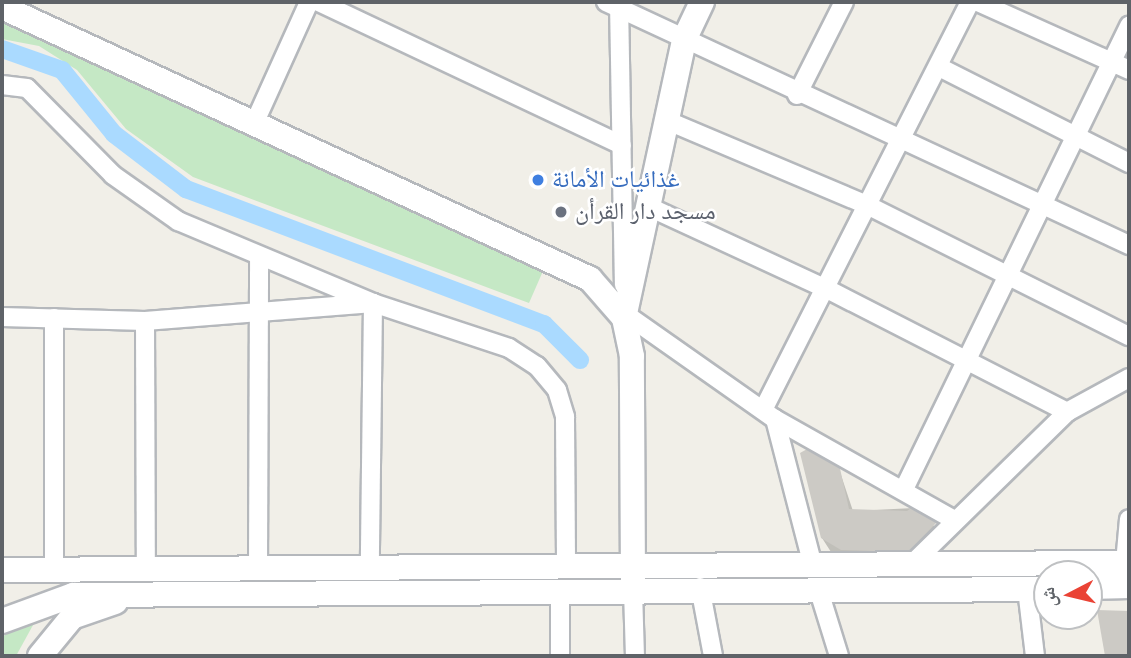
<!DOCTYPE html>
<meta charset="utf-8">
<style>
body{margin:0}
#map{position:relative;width:1131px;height:658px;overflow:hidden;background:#f1efe8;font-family:Roboto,"Noto Naskh Arabic",sans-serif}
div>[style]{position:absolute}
.green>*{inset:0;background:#c5e8c5}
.shadow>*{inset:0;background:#0003}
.canal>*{height:18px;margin:-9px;padding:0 9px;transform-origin:9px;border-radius:9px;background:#aadaff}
.building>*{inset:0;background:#cccac5}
.roads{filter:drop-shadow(2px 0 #b5b8bc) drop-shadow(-2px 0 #b5b8bc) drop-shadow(0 2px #b5b8bc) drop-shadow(0 -2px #b5b8bc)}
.street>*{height:18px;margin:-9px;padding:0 9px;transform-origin:9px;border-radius:9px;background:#fff}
.secondary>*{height:24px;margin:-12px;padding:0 12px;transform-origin:12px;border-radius:12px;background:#fff}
.dots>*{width:19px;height:19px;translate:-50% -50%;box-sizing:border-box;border:4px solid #fff;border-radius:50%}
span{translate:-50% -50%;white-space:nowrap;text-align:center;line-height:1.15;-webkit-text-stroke:5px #fff;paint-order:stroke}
.shop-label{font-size:24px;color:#366cbe}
.left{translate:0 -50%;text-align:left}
.worship-label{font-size:24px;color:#5b616d}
.frame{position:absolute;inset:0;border:4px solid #5f6368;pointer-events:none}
.north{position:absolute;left:1033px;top:560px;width:70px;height:70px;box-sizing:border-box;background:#fff;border:2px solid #bfc1c3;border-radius:50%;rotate:263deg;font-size:19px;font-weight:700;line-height:28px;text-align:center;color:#5f6368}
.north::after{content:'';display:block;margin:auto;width:24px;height:32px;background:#ea4335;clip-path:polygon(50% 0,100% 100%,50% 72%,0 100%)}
</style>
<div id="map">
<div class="green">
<i style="clip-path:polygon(2px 17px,543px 271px,529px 303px,193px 177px,126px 129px,77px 70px,39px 46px,2px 39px)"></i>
<i style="clip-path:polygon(38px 616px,16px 656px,2px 656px,2px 637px)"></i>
</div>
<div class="shadow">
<i style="clip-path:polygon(838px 466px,853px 511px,914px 508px,945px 536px,917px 565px,850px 564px,831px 552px,822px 538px)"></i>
</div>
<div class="canal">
<i style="left:2px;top:49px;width:64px;rotate:19.3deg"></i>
<i style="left:62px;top:70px;width:82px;rotate:50.9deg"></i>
<i style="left:114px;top:134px;width:91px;rotate:37.4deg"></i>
<i style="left:186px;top:189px;width:383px;rotate:20.7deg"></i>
<i style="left:544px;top:324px;width:51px;rotate:45deg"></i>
</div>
<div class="building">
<i style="clip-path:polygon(809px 448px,839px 464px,849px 509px,907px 511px,914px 506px,938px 521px,908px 552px,841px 550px,821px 538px,800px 453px)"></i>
<i style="clip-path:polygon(1097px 610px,1129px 611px,1129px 656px,1105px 656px)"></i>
</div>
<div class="roads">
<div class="street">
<i style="left:319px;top:2px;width:335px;rotate:25.3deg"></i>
<i style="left:606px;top:2px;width:577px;rotate:24.92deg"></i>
<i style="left:619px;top:2px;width:283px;rotate:89deg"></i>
<i style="left:978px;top:2px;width:166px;rotate:24.2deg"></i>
<i style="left:941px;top:68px;width:211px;rotate:26.8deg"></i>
<i style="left:2px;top:85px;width:25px;rotate:7deg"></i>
<i style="left:27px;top:88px;width:122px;rotate:45.3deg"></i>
<i style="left:113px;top:175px;width:80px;rotate:35.3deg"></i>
<i style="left:178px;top:221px;width:212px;rotate:22.8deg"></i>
<i style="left:373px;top:303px;width:143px;rotate:18.3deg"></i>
<i style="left:509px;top:348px;width:33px;rotate:33deg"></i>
<i style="left:537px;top:366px;width:31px;rotate:50deg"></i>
<i style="left:557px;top:390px;width:28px;rotate:73deg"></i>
<i style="left:565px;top:417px;width:148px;rotate:89.6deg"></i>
<i style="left:797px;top:95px;width:104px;rotate:-63.2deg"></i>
<i style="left:668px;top:121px;width:216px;rotate:22.9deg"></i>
<i style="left:867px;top:205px;width:293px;rotate:26.6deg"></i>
<i style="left:254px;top:124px;width:134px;rotate:-65.7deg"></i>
<i style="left:647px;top:206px;width:198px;rotate:24.8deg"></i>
<i style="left:827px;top:289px;width:270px;rotate:27.1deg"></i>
<i style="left:624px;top:313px;width:184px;rotate:35.1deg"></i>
<i style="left:775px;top:419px;width:206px;rotate:29.4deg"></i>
<i style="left:2px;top:317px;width:143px;rotate:1.6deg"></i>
<i style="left:145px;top:321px;width:229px;rotate:-4.5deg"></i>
<i style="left:373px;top:303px;width:264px;rotate:90.7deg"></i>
<i style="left:54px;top:318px;width:252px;rotate:90deg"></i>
<i style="left:145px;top:321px;width:248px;rotate:89.8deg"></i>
<i style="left:763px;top:410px;width:458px;rotate:-63.1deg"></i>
<i style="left:775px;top:419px;width:148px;rotate:75.5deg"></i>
<i style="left:905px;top:487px;width:513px;rotate:-64.08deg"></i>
<i style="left:913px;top:563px;width:216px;rotate:-44.4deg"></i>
<i style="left:1067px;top:412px;width:71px;rotate:-28.7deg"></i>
<i style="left:1125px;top:563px;width:44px;rotate:-84.8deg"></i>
<i style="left:258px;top:568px;width:312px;rotate:-89.8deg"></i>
<i style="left:700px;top:587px;width:70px;rotate:79.3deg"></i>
<i style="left:818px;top:588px;width:71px;rotate:72.8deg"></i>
<i style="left:1027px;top:589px;width:67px;rotate:83.2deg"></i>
<i style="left:633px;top:590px;width:66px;rotate:88.3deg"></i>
<i style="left:560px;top:592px;width:64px;rotate:90deg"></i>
</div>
<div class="secondary">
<i style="left:2px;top:7px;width:648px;rotate:24.82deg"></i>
<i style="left:590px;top:279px;width:52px;rotate:48.9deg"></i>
<i style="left:2px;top:570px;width:1127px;rotate:-0.36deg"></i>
<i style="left:633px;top:581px;width:225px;rotate:-90.3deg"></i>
<i style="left:632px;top:356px;width:39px;rotate:-102deg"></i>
<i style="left:624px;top:318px;width:284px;rotate:-77.8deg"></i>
<i style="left:684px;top:40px;width:42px;rotate:-64.7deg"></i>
<i style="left:1089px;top:587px;width:40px;rotate:-1.4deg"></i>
<i style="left:2px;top:621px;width:76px;rotate:-20.1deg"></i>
<i style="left:73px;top:595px;width:974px;rotate:-0.35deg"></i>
<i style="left:40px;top:656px;width:50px;rotate:-50.6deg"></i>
<i style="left:72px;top:617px;width:46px;rotate:-19.2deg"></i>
</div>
</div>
<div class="dots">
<i style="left:538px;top:180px;background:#3f7fe0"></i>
<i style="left:561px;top:212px;background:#6b7280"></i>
</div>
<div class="shop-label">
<span class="left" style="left:552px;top:180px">غذائيات الأمانة</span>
</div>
<div class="worship-label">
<span class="left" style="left:575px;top:212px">مسجد دار القرأن</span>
</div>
<div class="frame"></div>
<div class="north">ش</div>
</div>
